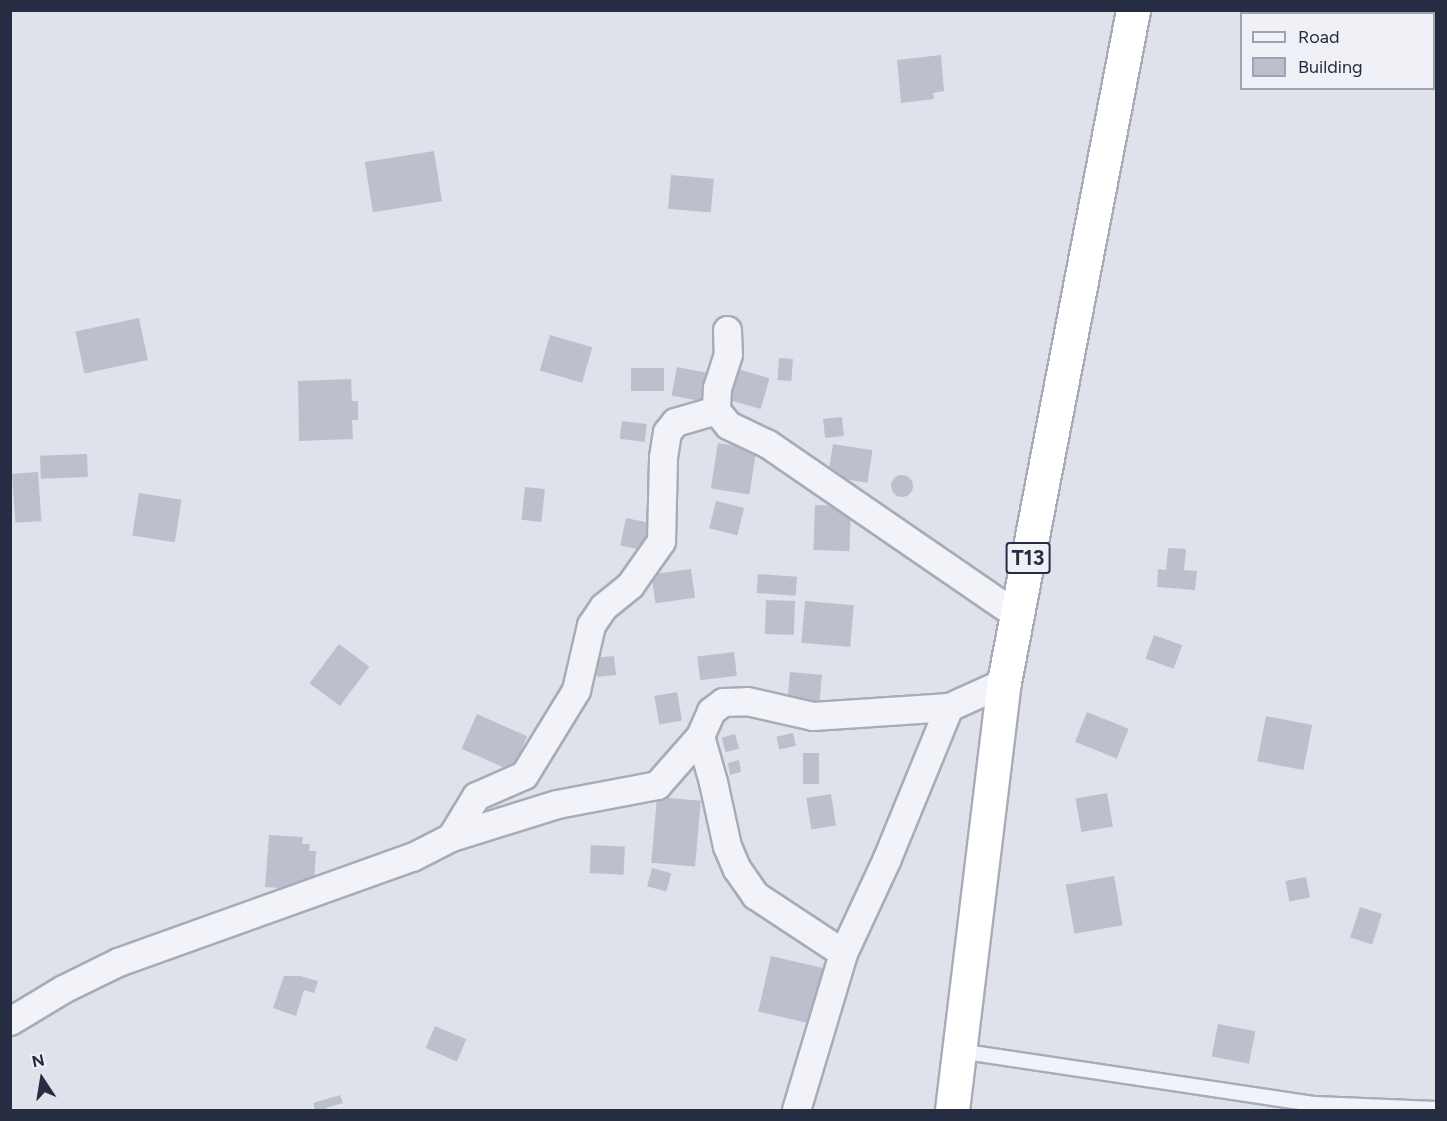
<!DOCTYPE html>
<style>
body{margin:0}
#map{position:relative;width:1447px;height:1121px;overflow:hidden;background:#dfe2ea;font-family:Figtree,sans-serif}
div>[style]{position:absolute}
.building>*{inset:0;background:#bcc0cd;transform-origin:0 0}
.round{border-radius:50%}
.roads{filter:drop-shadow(2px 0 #a8abb8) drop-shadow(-2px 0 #a8abb8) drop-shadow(0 2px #a8abb8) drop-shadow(0 -2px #a8abb8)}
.lane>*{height:14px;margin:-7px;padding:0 7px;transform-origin:7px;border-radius:7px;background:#f2f3f8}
.street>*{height:27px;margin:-13.5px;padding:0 13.5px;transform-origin:13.5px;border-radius:13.5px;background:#f2f3f8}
.highway>*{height:33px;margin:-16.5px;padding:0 16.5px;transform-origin:16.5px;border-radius:16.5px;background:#fff}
span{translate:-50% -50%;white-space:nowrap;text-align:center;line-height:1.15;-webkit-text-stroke:6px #eff1f7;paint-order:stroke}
.shield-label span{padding:2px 4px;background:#eff1f7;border:2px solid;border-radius:4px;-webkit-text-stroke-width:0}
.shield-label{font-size:21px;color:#262c42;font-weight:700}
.frame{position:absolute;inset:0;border:12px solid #262c42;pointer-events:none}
.legend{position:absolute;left:1240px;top:12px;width:195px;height:78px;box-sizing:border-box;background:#eff1f7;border:2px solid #9fa2af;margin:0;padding:8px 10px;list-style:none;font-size:18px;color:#262c42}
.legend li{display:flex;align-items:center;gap:12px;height:30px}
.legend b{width:30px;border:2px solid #9fa2af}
.north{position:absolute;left:12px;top:1049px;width:60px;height:60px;-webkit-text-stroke:4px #eff1f7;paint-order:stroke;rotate:348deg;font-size:16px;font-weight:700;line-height:24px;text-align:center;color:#262c42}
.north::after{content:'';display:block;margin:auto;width:21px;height:27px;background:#262c42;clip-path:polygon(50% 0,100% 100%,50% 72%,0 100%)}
</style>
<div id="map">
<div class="building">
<i style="clip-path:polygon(941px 55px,944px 91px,933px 93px,934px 99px,901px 103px,897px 60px)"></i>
<i style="left:434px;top:151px;width:51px;height:70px;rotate:81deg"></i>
<i style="left:671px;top:175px;width:43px;height:34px;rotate:5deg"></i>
<i style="left:139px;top:318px;width:43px;height:65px;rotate:78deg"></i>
<i style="left:550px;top:335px;width:44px;height:37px;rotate:16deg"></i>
<i style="left:779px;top:358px;width:14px;height:22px;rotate:4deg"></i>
<i style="left:677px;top:367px;width:33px;height:29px;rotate:11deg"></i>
<i style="left:631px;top:368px;width:33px;height:23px"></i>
<i style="left:734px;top:368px;width:37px;height:32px;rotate:16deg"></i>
<i style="clip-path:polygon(351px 379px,352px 401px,358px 401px,358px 420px,352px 420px,353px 439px,299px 441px,298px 381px)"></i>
<i style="left:842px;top:417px;width:19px;height:19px;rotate:84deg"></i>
<i style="left:622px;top:421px;width:25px;height:18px;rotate:7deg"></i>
<i style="left:718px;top:443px;width:39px;height:46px;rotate:9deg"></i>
<i style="left:833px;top:444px;width:40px;height:33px;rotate:9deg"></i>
<i style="left:87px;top:454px;width:23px;height:47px;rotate:88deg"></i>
<i style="left:38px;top:472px;width:49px;height:26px;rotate:86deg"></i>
<i class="round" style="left:891px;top:475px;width:22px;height:22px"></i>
<i style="left:525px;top:487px;width:20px;height:33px;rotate:6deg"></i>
<i style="left:139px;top:493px;width:43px;height:43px;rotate:9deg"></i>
<i style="left:716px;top:501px;width:29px;height:28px;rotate:14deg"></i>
<i style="left:815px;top:505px;width:36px;height:45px;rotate:2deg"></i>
<i style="left:626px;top:518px;width:35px;height:28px;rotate:12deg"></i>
<i style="clip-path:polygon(1168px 548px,1186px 549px,1184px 570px,1197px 571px,1195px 590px,1157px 587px,1158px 569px,1166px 570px)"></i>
<i style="left:691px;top:569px;width:29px;height:40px;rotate:82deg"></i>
<i style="left:758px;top:574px;width:39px;height:19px;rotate:4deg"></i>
<i style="left:766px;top:600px;width:29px;height:34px;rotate:2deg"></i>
<i style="left:805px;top:601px;width:49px;height:42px;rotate:5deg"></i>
<i style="left:1154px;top:635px;width:30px;height:25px;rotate:20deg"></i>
<i style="left:339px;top:644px;width:38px;height:49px;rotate:37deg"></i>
<i style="left:734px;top:652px;width:24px;height:37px;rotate:83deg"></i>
<i style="left:614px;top:656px;width:19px;height:19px;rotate:84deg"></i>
<i style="left:790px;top:672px;width:32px;height:34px;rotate:5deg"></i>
<i style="left:677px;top:692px;width:29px;height:23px;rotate:80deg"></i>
<i style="left:1087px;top:712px;width:45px;height:32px;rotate:22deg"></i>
<i style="left:477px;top:714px;width:55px;height:38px;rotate:24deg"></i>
<i style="left:1266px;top:716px;width:47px;height:46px;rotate:11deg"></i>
<i style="left:793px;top:733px;width:13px;height:17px;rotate:77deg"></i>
<i style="left:735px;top:734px;width:15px;height:14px;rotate:74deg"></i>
<i style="left:803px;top:753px;width:16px;height:31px"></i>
<i style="clip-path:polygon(739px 760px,741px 772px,730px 775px,728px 763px)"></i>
<i style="left:1107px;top:793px;width:34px;height:32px;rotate:80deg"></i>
<i style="left:831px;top:794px;width:32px;height:25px;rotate:81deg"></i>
<i style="left:657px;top:797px;width:44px;height:66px;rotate:5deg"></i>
<i style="clip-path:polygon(269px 835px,303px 837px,302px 844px,310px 844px,309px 851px,316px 851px,314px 883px,307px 890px,265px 887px)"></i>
<i style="left:591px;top:845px;width:34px;height:28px;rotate:3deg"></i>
<i style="left:652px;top:868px;width:20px;height:19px;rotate:15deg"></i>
<i style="left:1114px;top:876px;width:50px;height:49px;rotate:80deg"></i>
<i style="left:1306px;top:877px;width:21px;height:21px;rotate:79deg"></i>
<i style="left:1360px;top:907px;width:23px;height:32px;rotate:18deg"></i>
<i style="left:771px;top:956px;width:61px;height:57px;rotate:13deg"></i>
<i style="clip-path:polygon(284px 976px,300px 976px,318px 981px,314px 993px,304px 990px,296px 1016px,273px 1008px)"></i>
<i style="left:1218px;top:1024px;width:38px;height:33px;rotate:11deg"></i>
<i style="left:435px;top:1026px;width:34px;height:24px;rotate:23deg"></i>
<i style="clip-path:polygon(340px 1095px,343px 1103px,326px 1108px,326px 1110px,315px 1110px,313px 1103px)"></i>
</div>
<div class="roads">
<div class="lane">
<i style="left:959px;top:1051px;width:360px;rotate:8.5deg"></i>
<i style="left:1315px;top:1104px;width:121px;rotate:2.4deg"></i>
</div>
<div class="street">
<i style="left:727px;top:330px;width:24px;rotate:88deg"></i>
<i style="left:728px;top:354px;width:36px;rotate:108deg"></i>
<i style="left:717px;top:388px;width:22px;rotate:93deg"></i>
<i style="left:716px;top:410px;width:19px;rotate:51deg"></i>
<i style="left:728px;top:425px;width:44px;rotate:25.4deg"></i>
<i style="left:768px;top:444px;width:302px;rotate:34.5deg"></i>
<i style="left:700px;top:736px;width:48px;rotate:74.2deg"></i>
<i style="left:713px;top:782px;width:66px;rotate:77.7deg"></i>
<i style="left:727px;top:846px;width:25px;rotate:67deg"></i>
<i style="left:737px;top:869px;width:32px;rotate:55deg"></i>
<i style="left:755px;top:895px;width:105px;rotate:33.4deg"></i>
<i style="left:451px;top:837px;width:48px;rotate:-58.6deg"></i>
<i style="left:476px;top:796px;width:52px;rotate:-23.6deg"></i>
<i style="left:524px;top:775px;width:100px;rotate:-58.5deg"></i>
<i style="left:576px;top:690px;width:67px;rotate:-77deg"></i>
<i style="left:591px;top:625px;width:22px;rotate:-56deg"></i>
<i style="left:603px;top:607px;width:35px;rotate:-39deg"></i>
<i style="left:630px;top:585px;width:54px;rotate:-54.8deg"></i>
<i style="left:661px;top:541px;width:84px;rotate:-88.6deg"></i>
<i style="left:663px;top:457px;width:25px;rotate:-81deg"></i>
<i style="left:667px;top:432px;width:13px;rotate:-51deg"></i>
<i style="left:675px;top:422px;width:43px;rotate:-16.3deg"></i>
<i style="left:10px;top:1021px;width:62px;rotate:-31.1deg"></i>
<i style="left:63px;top:989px;width:61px;rotate:-26.1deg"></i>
<i style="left:118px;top:962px;width:312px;rotate:-19.7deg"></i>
<i style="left:412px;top:857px;width:44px;rotate:-27.1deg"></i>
<i style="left:451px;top:837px;width:111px;rotate:-17.3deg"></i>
<i style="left:557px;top:804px;width:102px;rotate:-10.8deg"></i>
<i style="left:657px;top:785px;width:65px;rotate:-48.7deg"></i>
<i style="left:700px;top:736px;width:27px;rotate:-66deg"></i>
<i style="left:711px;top:711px;width:15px;rotate:-37deg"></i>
<i style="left:723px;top:702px;width:24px;rotate:-2deg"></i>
<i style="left:747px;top:701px;width:68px;rotate:12.8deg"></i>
<i style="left:813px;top:716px;width:136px;rotate:-3.8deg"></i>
<i style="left:796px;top:1110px;width:164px;rotate:-73.3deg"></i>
<i style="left:843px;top:953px;width:105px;rotate:-65.1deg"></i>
<i style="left:887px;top:858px;width:163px;rotate:-67.7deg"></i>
<i style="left:949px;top:707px;width:60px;rotate:-24.4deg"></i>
</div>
<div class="highway">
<i style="left:952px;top:1110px;width:431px;rotate:-83.1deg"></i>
<i style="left:1004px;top:682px;width:684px;rotate:-79.13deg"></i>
</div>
</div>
<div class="shield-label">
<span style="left:1028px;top:558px">T13</span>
</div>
<div class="frame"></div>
<ul class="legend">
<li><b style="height:8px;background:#f2f3f8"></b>Road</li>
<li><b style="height:16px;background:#bcc0cd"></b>Building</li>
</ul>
<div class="north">N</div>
</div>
